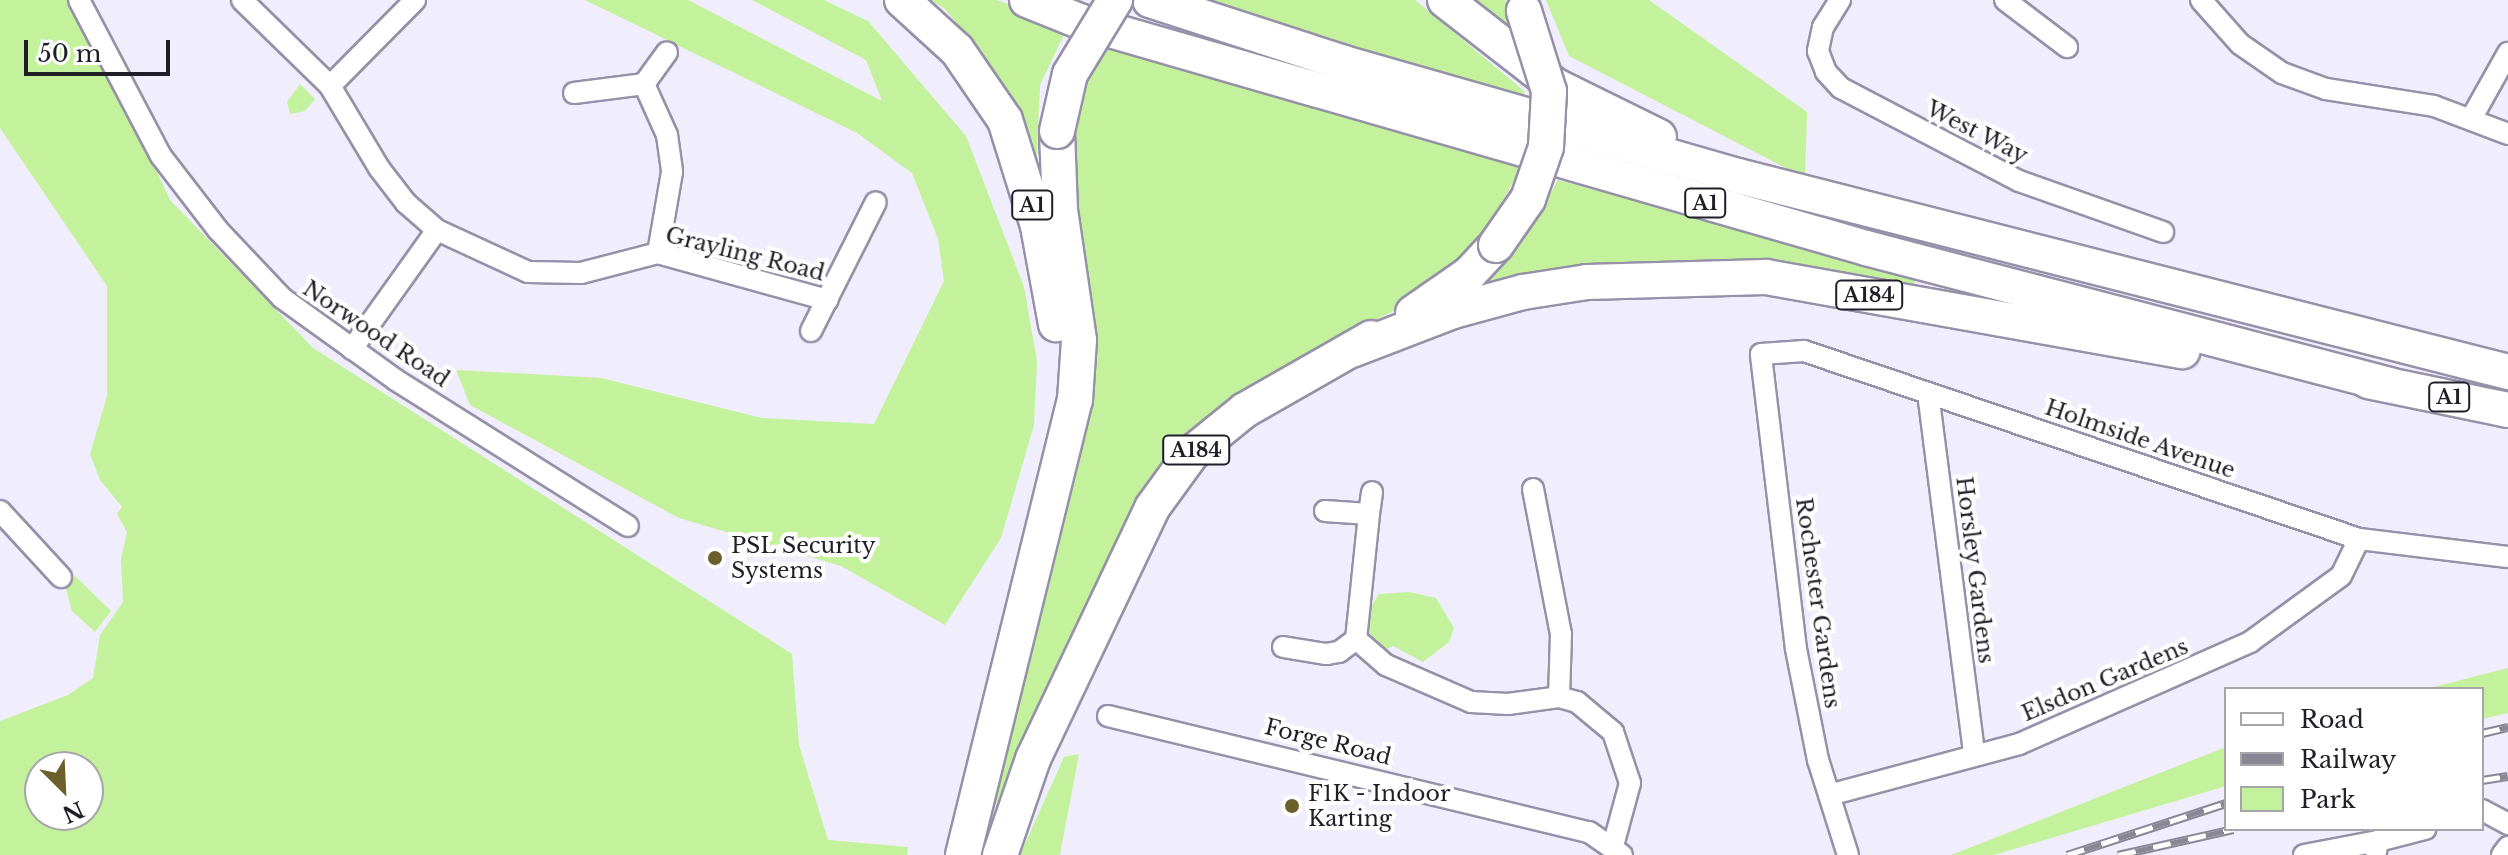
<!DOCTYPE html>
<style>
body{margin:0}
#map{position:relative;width:2508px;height:855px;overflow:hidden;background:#f0edfc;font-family:"Libre Baskerville",serif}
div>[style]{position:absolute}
.green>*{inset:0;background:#c4f19b}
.roads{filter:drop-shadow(2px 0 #9691a8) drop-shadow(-2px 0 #9691a8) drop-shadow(0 2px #9691a8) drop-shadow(0 -2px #9691a8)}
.minor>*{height:20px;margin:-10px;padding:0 10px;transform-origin:10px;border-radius:10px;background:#fff}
.trunk>*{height:34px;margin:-17px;padding:0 17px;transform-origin:17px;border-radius:17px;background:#fff}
.rail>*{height:9px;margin-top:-4.5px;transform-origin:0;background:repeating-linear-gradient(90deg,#fff 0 18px,#898793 0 36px);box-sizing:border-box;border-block:2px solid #898793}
.bridges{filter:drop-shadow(2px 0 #9691a8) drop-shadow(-2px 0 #9691a8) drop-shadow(0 2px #9691a8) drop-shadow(0 -2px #9691a8)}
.trunk-bridge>*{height:34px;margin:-17px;padding:0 17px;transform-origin:17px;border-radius:17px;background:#fff}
.dots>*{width:22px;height:22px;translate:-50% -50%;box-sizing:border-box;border:4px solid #fff;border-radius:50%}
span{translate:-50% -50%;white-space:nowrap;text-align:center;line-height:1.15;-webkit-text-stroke:8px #fff;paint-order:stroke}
.shield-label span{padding:2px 6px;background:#fff;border:2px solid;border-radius:6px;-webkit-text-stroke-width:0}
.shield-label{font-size:20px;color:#201e27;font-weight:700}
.street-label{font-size:22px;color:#201e27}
.poi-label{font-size:22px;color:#201e27}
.left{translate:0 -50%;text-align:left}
.legend{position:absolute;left:2224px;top:687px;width:260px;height:144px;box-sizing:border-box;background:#fff;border:2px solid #a6a5a9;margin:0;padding:10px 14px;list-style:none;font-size:24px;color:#201e27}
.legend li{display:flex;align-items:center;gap:16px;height:40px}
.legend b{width:40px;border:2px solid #a6a5a9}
.north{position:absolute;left:24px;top:751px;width:80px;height:80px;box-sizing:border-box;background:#fff;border:2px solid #a6a5a9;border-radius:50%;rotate:156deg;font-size:22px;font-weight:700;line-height:32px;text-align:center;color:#201e27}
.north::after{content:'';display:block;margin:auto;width:28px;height:36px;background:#6b5f2c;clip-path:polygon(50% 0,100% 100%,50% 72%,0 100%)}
.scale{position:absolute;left:24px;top:40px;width:146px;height:36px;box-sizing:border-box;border:4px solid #201e27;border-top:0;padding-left:10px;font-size:24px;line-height:28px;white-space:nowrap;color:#201e27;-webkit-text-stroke:6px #fff;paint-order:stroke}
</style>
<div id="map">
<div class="green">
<i style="clip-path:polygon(evenodd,0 0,77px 0,170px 200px,313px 348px,792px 654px,799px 745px,828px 840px,908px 847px,907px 855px,0 855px,0 721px,68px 695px,93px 678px,100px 635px,123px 602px,121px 559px,127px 532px,117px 514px,122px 507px,100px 480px,90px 454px,107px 396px,107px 286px,0 128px,0 0,40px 767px,88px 767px,88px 815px,40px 815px,40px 767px)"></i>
<i style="clip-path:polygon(585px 0,688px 0,882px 101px,866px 60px,752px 0,824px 0,868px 21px,966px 136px,1024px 287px,1037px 361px,1034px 425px,1001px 538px,945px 625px,841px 566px,679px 518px,470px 405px,456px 370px,601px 378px,762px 418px,874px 424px,944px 281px,938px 239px,912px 173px,857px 133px)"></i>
<i style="clip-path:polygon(930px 0,997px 0,1068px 26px,1040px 85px,1036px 175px,986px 58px,944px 8px)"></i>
<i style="clip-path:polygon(1200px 0,1415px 0,1524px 91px,1526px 103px)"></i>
<i style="clip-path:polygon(1474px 0,1505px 0,1515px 30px,1510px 46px)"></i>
<i style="clip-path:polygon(1546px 0,1649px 0,1807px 112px,1805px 178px,1569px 56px)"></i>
<i style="clip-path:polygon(1106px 43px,1523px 165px,1484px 233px,1456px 264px,1412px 301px,1301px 360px,1145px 493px,1122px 531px,993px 811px,1037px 611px,1090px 309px,1073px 148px,1082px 90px)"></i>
<i style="clip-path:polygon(300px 84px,315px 99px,305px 111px,290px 114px,287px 102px)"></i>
<i style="clip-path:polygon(1558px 180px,1915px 277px,1914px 288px,1769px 260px,1640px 264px,1469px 291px,1531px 229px)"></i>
<i style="clip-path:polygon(75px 576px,111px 611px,95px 632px,72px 611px,65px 585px)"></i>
<i style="clip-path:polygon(1409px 592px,1436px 598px,1454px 628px,1449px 642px,1423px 662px,1393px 646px,1384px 650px,1367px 630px,1369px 610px,1379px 594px)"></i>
<i style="clip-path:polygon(2508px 668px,2508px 713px,2482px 719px,2482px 689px,2426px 689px)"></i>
<i style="clip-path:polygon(2226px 747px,2226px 786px,1994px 855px,1951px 855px)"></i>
<i style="clip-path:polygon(1079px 754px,1060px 855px,1020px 855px,1064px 757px)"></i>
</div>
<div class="roads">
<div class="minor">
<i style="left:79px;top:0;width:176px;rotate:62.3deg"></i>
<i style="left:161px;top:156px;width:93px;rotate:52.4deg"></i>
<i style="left:218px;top:230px;width:93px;rotate:46.7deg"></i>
<i style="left:282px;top:298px;width:140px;rotate:35.7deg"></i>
<i style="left:396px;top:380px;width:274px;rotate:32.2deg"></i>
<i style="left:242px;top:0;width:123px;rotate:44.3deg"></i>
<i style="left:330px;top:86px;width:96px;rotate:59.1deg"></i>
<i style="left:379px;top:168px;width:44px;rotate:52.4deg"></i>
<i style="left:406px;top:203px;width:41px;rotate:41.1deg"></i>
<i style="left:437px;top:230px;width:100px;rotate:24.8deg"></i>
<i style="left:528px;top:272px;width:53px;rotate:1.1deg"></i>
<i style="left:581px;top:273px;width:80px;rotate:-14.6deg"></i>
<i style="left:658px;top:253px;width:176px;rotate:15.5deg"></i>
<i style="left:1840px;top:0;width:32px;rotate:122deg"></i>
<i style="left:1823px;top:27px;width:25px;rotate:102deg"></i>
<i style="left:1818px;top:51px;width:22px;rotate:69deg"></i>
<i style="left:1826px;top:72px;width:22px;rotate:47deg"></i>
<i style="left:1841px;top:88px;width:201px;rotate:27.6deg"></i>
<i style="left:2019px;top:181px;width:153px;rotate:19.5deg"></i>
<i style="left:2005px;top:0;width:78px;rotate:37.2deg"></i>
<i style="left:2201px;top:0;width:59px;rotate:48.4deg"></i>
<i style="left:2240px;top:44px;width:51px;rotate:34.6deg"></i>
<i style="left:2282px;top:73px;width:47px;rotate:20deg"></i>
<i style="left:2326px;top:89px;width:109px;rotate:8.9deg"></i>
<i style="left:2434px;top:106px;width:79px;rotate:20.7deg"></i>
<i style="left:644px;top:84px;width:39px;rotate:-54deg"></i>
<i style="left:330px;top:86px;width:121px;rotate:-45.3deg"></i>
<i style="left:574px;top:93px;width:71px;rotate:-7.3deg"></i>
<i style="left:644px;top:84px;width:56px;rotate:65.7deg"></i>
<i style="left:667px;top:135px;width:37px;rotate:82deg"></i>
<i style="left:672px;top:172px;width:82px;rotate:99.8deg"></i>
<i style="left:2471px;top:119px;width:76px;rotate:-60.7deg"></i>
<i style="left:811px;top:331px;width:144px;rotate:-63.3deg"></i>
<i style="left:352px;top:349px;width:146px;rotate:-54.5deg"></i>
<i style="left:1928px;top:393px;width:363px;rotate:82.7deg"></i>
<i style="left:1533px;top:489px;width:148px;rotate:79.1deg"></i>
<i style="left:1561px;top:634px;width:63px;rotate:91.8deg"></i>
<i style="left:0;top:511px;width:90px;rotate:47.3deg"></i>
<i style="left:1325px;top:511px;width:44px;rotate:3.9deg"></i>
<i style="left:1369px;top:514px;width:126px;rotate:95.9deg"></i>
<i style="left:1369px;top:514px;width:22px;rotate:-82deg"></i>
<i style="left:1283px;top:647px;width:44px;rotate:9.2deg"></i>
<i style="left:1326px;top:654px;width:13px;rotate:-9deg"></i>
<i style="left:1339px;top:652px;width:21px;rotate:-37deg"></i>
<i style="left:1356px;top:639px;width:40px;rotate:41deg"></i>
<i style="left:1386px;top:665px;width:93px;rotate:23.5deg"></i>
<i style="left:1471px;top:702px;width:37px;rotate:3deg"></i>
<i style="left:1508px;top:704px;width:51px;rotate:-7.8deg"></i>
<i style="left:1559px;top:697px;width:19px;rotate:16deg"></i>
<i style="left:1577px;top:702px;width:47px;rotate:39.8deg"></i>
<i style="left:1613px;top:732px;width:54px;rotate:71.6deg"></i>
<i style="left:1630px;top:783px;width:65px;rotate:105.1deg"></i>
<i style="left:1108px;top:716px;width:495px;rotate:13.6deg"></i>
<i style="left:1589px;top:832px;width:40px;rotate:34.9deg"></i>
<i style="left:1829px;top:795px;width:197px;rotate:-15deg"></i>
<i style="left:2019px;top:744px;width:253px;rotate:-23.8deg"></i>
<i style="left:2250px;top:642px;width:112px;rotate:-36deg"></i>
<i style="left:2341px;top:576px;width:41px;rotate:-64.1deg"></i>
<i style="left:2482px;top:810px;width:30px;rotate:28deg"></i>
<i style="left:2376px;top:852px;width:11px;rotate:-80deg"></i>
<i style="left:2378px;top:841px;width:49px;rotate:-14.3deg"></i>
<i style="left:1848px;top:855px;width:100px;rotate:-107.5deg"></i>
<i style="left:1818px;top:760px;width:113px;rotate:-101.2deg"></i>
<i style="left:1796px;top:649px;width:297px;rotate:-96.8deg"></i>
<i style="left:1761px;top:354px;width:43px;rotate:-4deg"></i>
<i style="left:1804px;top:351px;width:586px;rotate:18.71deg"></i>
<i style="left:2359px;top:539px;width:150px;rotate:6.9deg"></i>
<i style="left:2304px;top:855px;width:75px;rotate:-10.7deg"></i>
<i style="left:2502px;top:855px;width:10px;rotate:-53deg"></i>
</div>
<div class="trunk">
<i style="left:902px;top:0;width:74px;rotate:42.3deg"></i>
<i style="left:957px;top:50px;width:85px;rotate:55.6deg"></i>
<i style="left:1005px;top:120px;width:111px;rotate:72.7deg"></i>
<i style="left:1038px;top:226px;width:100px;rotate:79.6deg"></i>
<i style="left:1027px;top:0;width:59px;rotate:21.8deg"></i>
<i style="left:1082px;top:22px;width:816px;rotate:16.08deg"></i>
<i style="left:1866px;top:248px;width:542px;rotate:14.65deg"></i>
<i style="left:1150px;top:0;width:204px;rotate:18deg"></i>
<i style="left:1344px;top:63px;width:410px;rotate:16deg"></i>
<i style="left:1738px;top:176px;width:795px;rotate:14.28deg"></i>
<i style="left:1445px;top:0;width:138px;rotate:37.9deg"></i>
<i style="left:1554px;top:85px;width:117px;rotate:26.3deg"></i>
<i style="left:1413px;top:313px;width:68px;rotate:-34.9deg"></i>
<i style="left:1469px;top:274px;width:40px;rotate:-47deg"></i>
<i style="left:1352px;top:350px;width:108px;rotate:-21.1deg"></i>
<i style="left:1453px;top:311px;width:73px;rotate:-15.2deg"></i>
<i style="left:1523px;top:292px;width:65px;rotate:-8.9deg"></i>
<i style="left:1587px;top:282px;width:179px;rotate:-1.6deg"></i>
<i style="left:1766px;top:277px;width:423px;rotate:10.1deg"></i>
<i style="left:2368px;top:381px;width:143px;rotate:11.7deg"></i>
<i style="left:963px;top:855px;width:469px;rotate:-76.2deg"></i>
<i style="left:1075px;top:400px;width:60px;rotate:-86.2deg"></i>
<i style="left:1079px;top:340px;width:131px;rotate:-98.3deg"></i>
<i style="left:1060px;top:210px;width:79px;rotate:-92.2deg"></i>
<i style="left:1000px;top:855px;width:102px;rotate:-71deg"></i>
<i style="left:1033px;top:759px;width:278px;rotate:-64.6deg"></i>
<i style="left:1152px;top:508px;width:68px;rotate:-54deg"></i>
<i style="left:1192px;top:453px;width:68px;rotate:-39.1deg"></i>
<i style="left:1245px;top:410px;width:145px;rotate:-29.7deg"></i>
</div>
</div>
<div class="rail">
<i style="left:2482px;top:733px;width:27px;rotate:-13deg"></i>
<i style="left:2482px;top:780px;width:26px;rotate:-9deg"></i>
<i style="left:2067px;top:855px;width:167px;rotate:-18.1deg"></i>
<i style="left:2118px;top:855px;width:118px;rotate:-12.7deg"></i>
</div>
<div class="bridges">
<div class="trunk-bridge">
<i style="left:1057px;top:131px;width:58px;rotate:-77.2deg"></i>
<i style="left:1070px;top:74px;width:87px;rotate:-58.7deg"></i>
<i style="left:1496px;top:245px;width:56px;rotate:-55.2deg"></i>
<i style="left:1528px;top:199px;width:55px;rotate:-70.9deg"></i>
<i style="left:1546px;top:147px;width:56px;rotate:-86.9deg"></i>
<i style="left:1549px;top:91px;width:84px;rotate:-107.4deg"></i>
</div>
</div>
<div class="dots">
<i style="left:715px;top:558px;background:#6b5f2c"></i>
<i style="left:1292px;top:806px;background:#6b5f2c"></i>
</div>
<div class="shield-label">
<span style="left:1705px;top:203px">A1</span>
<span style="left:1032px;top:205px">A1</span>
<span style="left:1869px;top:295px">A184</span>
<span style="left:2449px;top:397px">A1</span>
<span style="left:1196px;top:450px">A184</span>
</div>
<div class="street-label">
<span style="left:1977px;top:132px;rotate:27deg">West Way</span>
<span style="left:745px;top:254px;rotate:14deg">Grayling Road</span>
<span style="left:376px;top:334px;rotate:34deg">Norwood Road</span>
<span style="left:2140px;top:439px;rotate:19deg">Holmside Avenue</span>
<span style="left:1975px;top:570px;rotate:83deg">Horsley Gardens</span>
<span style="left:1818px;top:603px;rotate:82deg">Rochester Gardens</span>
<span style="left:2105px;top:680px;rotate:-23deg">Elsdon Gardens</span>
<span style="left:1328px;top:742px;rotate:14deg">Forge Road</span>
</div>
<div class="poi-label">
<span class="left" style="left:731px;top:558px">PSL Security<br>Systems</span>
<span class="left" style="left:1308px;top:806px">F1K - Indoor<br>Karting</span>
</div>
<ul class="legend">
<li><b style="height:10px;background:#fff"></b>Road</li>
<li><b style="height:10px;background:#898793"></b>Railway</li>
<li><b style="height:22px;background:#c4f19b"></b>Park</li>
</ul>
<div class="north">N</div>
<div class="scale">50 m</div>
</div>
